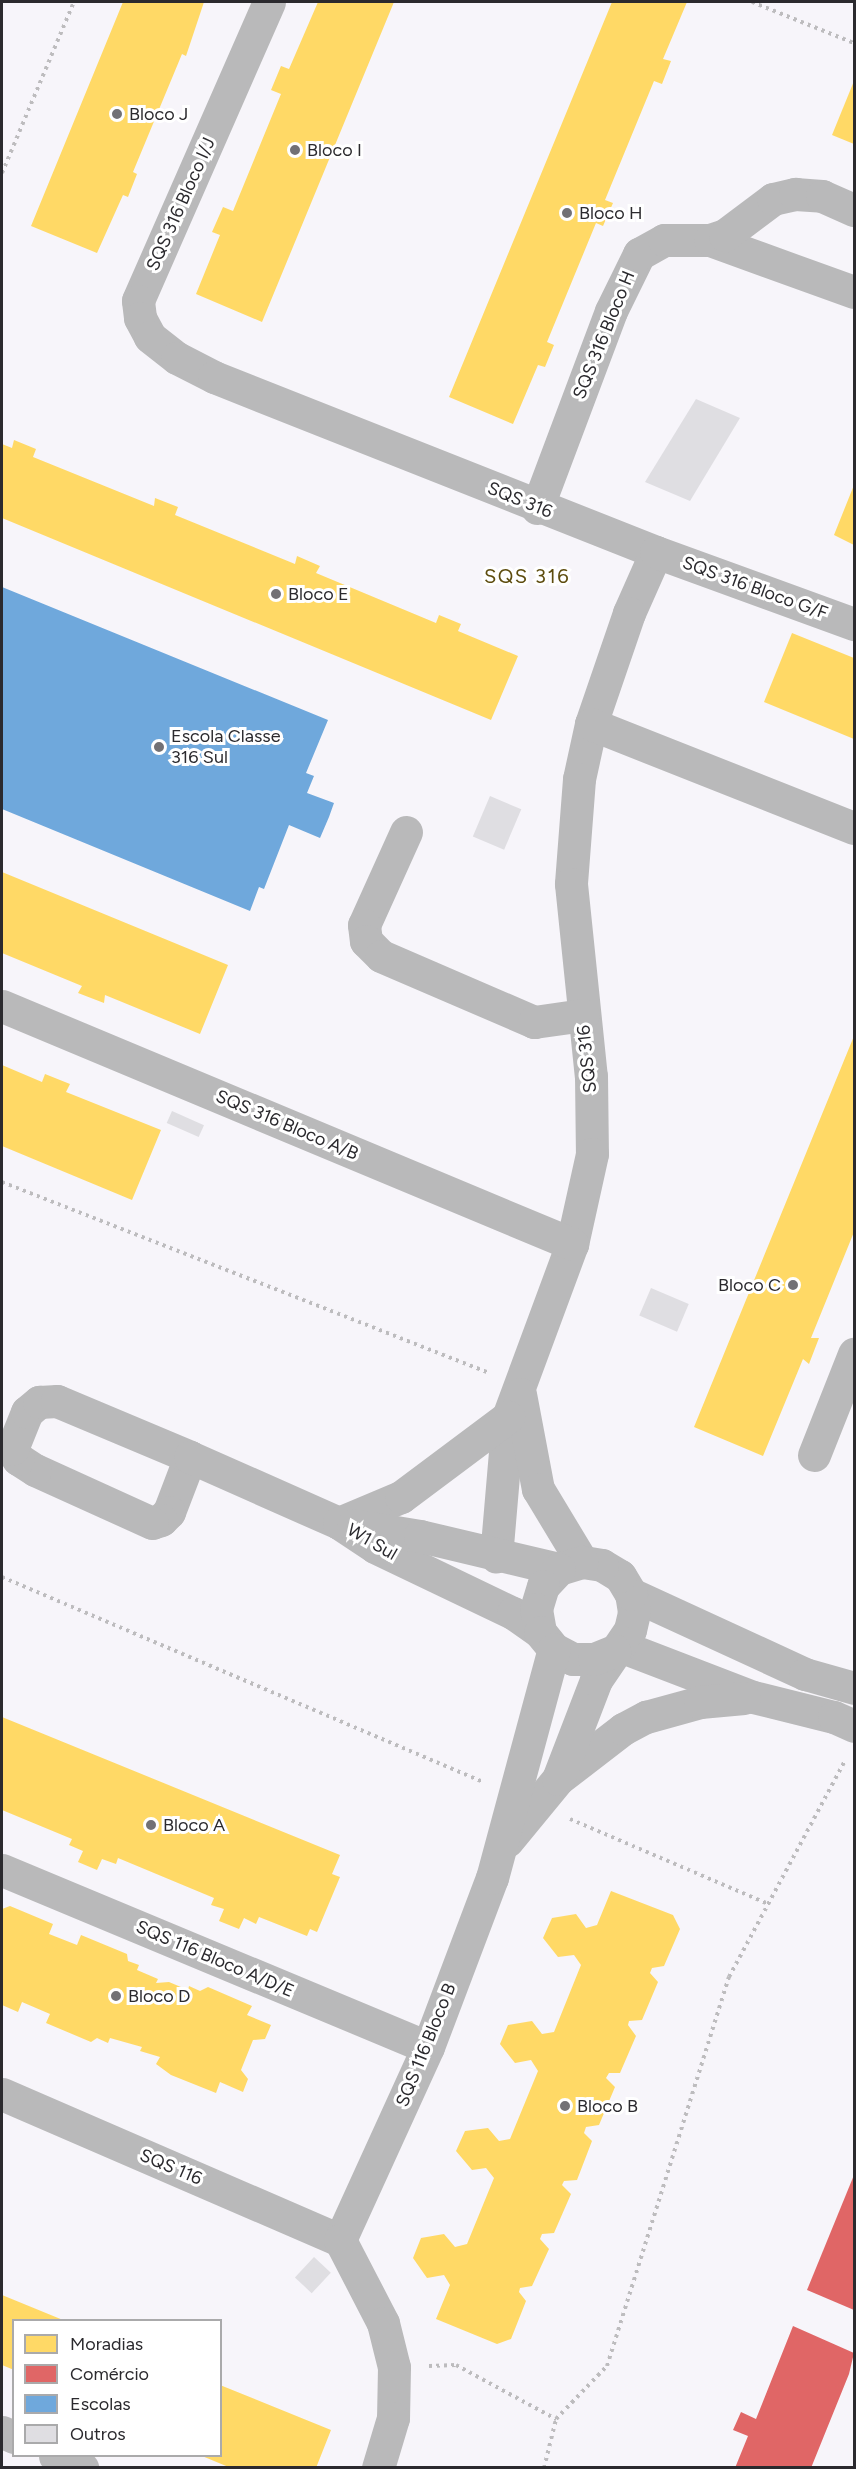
<!DOCTYPE html>
<meta charset="utf-8">
<style>
body{margin:0}
#map{position:relative;width:856px;height:2469px;overflow:hidden;background:#f7f5fa;font-family:Figtree,sans-serif}
div>[style]{position:absolute}
.homes>*{inset:0;background:#ffd966}
.shops>*{inset:0;background:#e06666}
.schools>*{inset:0;background:#6fa8dc}
.building>*{inset:0;background:#dfdee2;transform-origin:0 0}
.path>*{height:4px;margin-top:-2px;transform-origin:0;background:repeating-linear-gradient(90deg,#bdbcbe 0 3px,transparent 0 7.5px)}
.minor>*{height:33px;margin:-16.5px;padding:0 16.5px;transform-origin:16.5px;border-radius:16.5px;background:#b9b9ba}
.dots>*{width:16px;height:16px;translate:-50% -50%;box-sizing:border-box;border:3px solid #fff;border-radius:50%}
span{translate:-50% -50%;white-space:nowrap;text-align:center;line-height:1.15;-webkit-text-stroke:6px #fff;paint-order:stroke}
.poi-label{font-size:18px;color:#2b2a2e}
.left{translate:0 -50%;text-align:left}
.right{translate:-100% -50%;text-align:right}
.street-label{font-size:18px;color:#2b2a2e}
.neighbourhood-label{font-size:20px;color:#5d4c0e;letter-spacing:1.5px}
.frame{position:absolute;inset:0;border:3px solid #2b2a2e;pointer-events:none}
.legend{position:absolute;left:12px;top:2319px;width:210px;height:138px;box-sizing:border-box;background:#fff;border:2px solid #aaaaab;margin:0;padding:8px 10px;list-style:none;font-size:18px;color:#2b2a2e}
.legend li{display:flex;align-items:center;gap:12px;height:30px}
.legend b{width:30px;border:2px solid #aaaaab}
</style>
<div id="map">
<div class="homes">
<i style="clip-path:polygon(123px 2px,204px 2px,186px 56px,182px 54px,133px 172px,137px 174px,128px 197px,123px 195px,97px 253px,31px 226px)"></i>
<i style="clip-path:polygon(318px 2px,394px 2px,262px 322px,196px 294px,220px 235px,212px 232px,223px 207px,233px 211px,281px 94px,271px 90px,281px 66px,289px 69px)"></i>
<i style="clip-path:polygon(612px 2px,687px 2px,663px 59px,671px 61px,662px 84px,654px 81px,605px 200px,613px 203px,603px 226px,596px 223px,547px 342px,554px 345px,545px 367px,538px 365px,513px 424px,449px 397px)"></i>
<i style="clip-path:polygon(854px 81px,854px 144px,832px 135px)"></i>
<i style="clip-path:polygon(14px 440px,36px 449px,33px 457px,154px 506px,155px 498px,178px 507px,175px 515px,295px 564px,297px 556px,320px 566px,316px 573px,436px 623px,439px 615px,461px 624px,458px 631px,518px 656px,491px 720px,2px 518px,2px 444px,12px 448px)"></i>
<i style="clip-path:polygon(854px 485px,854px 545px,834px 535px)"></i>
<i style="clip-path:polygon(792px 633px,854px 658px,854px 739px,764px 702px)"></i>
<i style="clip-path:polygon(2px 872px,228px 965px,200px 1034px,105px 995px,104px 1003px,78px 993px,82px 986px,2px 953px)"></i>
<i style="clip-path:polygon(854px 1036px,854px 1232px,811px 1338px,819px 1338px,809px 1364px,803px 1359px,763px 1456px,694px 1427px)"></i>
<i style="clip-path:polygon(2px 1065px,42px 1082px,45px 1074px,70px 1084px,66px 1092px,161px 1130px,132px 1200px,2px 1146px)"></i>
<i style="clip-path:polygon(2px 1717px,340px 1855px,332px 1874px,340px 1877px,317px 1932px,310px 1929px,307px 1936px,259px 1917px,256px 1924px,244px 1918px,239px 1929px,219px 1921px,224px 1909px,211px 1905px,214px 1898px,118px 1858px,116px 1864px,102px 1859px,97px 1870px,78px 1862px,83px 1851px,69px 1845px,72px 1839px,2px 1810px)"></i>
<i style="clip-path:polygon(611px 1891px,673px 1915px,680px 1929px,664px 1966px,652px 1968px,650px 1973px,658px 1982px,642px 2020px,629px 2021px,628px 2025px,636px 2036px,620px 2073px,609px 2073px,606px 2078px,615px 2087px,599px 2125px,586px 2127px,584px 2133px,592px 2141px,577px 2180px,564px 2181px,562px 2185px,571px 2194px,554px 2233px,542px 2234px,540px 2239px,549px 2249px,532px 2286px,520px 2288px,519px 2292px,526px 2301px,511px 2339px,497px 2344px,436px 2319px,450px 2285px,444px 2275px,427px 2278px,413px 2258px,421px 2238px,444px 2234px,455px 2247px,467px 2244px,494px 2178px,486px 2168px,472px 2170px,456px 2151px,465px 2131px,488px 2128px,499px 2141px,510px 2139px,538px 2071px,531px 2060px,515px 2063px,500px 2044px,508px 2025px,532px 2021px,542px 2034px,554px 2032px,581px 1965px,574px 1955px,558px 1957px,543px 1938px,552px 1918px,576px 1914px,586px 1928px,597px 1925px)"></i>
<i style="clip-path:polygon(10px 1906px,53px 1924px,49px 1934px,77px 1945px,81px 1935px,127px 1954px,128px 1961px,139px 1965px,137px 1970px,158px 1979px,156px 1983px,169px 1982px,188px 1990px,189px 1986px,200px 1991px,208px 1987px,252px 2006px,247px 2015px,271px 2025px,265px 2039px,253px 2040px,241px 2070px,248px 2079px,243px 2092px,220px 2082px,216px 2093px,171px 2075px,156px 2064px,160px 2057px,140px 2051px,142px 2047px,110px 2038px,108px 2043px,97px 2038px,91px 2042px,46px 2023px,50px 2014px,22px 2002px,18px 2012px,2px 2005px,2px 1909px)"></i>
<i style="clip-path:polygon(2px 2295px,63px 2320px,14px 2320px,14px 2370px,2px 2365px)"></i>
<i style="clip-path:polygon(220px 2385px,331px 2430px,316px 2468px,231px 2468px,202px 2456px,220px 2456px)"></i>
</div>
<div class="shops">
<i style="clip-path:polygon(854px 2175px,854px 2310px,807px 2290px)"></i>
<i style="clip-path:polygon(793px 2326px,854px 2353px,849px 2374px,811px 2468px,735px 2468px,748px 2436px,733px 2430px,741px 2412px,756px 2419px)"></i>
</div>
<div class="schools">
<i style="clip-path:polygon(2px 587px,328px 720px,306px 773px,314px 776px,307px 793px,334px 803px,329px 817px,320px 838px,289px 825px,264px 889px,259px 887px,250px 911px,2px 809px)"></i>
</div>
<div class="building">
<i style="clip-path:polygon(696px 399px,740px 418px,690px 501px,645px 482px)"></i>
<i style="left:490px;top:796px;width:34px;height:44px;rotate:23deg"></i>
<i style="left:172px;top:1111px;width:35px;height:13px;rotate:24deg"></i>
<i style="left:651px;top:1288px;width:41px;height:30px;rotate:23deg"></i>
<i style="left:314px;top:2257px;width:23px;height:28px;rotate:43deg"></i>
</div>
<div class="path">
<i style="left:752px;top:2px;width:110px;rotate:21.9deg"></i>
<i style="left:2px;top:173px;width:186px;rotate:-67.2deg"></i>
<i style="left:2px;top:1182px;width:521px;rotate:21.39deg"></i>
<i style="left:2px;top:1577px;width:523px;rotate:23.08deg"></i>
<i style="left:570px;top:1819px;width:215px;rotate:23.2deg"></i>
<i style="left:429px;top:2366px;width:27px;rotate:-2deg"></i>
<i style="left:456px;top:2365px;width:114px;rotate:28.4deg"></i>
<i style="left:544px;top:2468px;width:50px;rotate:-76.2deg"></i>
<i style="left:556px;top:2419px;width:74px;rotate:-46.1deg"></i>
<i style="left:607px;top:2366px;width:408px;rotate:-72.6deg"></i>
<i style="left:729px;top:1977px;width:247px;rotate:-61.8deg"></i>
</div>
<div class="minor">
<i style="left:269px;top:2px;width:326px;rotate:113.7deg"></i>
<i style="left:138px;top:301px;width:17px;rotate:83deg"></i>
<i style="left:140px;top:318px;width:21px;rotate:62deg"></i>
<i style="left:150px;top:337px;width:34px;rotate:38deg"></i>
<i style="left:177px;top:358px;width:42px;rotate:27.2deg"></i>
<i style="left:214px;top:377px;width:475px;rotate:21.6deg"></i>
<i style="left:656px;top:552px;width:67px;rotate:113.9deg"></i>
<i style="left:629px;top:613px;width:117px;rotate:108.9deg"></i>
<i style="left:591px;top:724px;width:56px;rotate:102.3deg"></i>
<i style="left:579px;top:779px;width:105px;rotate:94.4deg"></i>
<i style="left:571px;top:884px;width:193px;rotate:84.1deg"></i>
<i style="left:591px;top:1076px;width:78px;rotate:89.3deg"></i>
<i style="left:592px;top:1154px;width:92px;rotate:102.5deg"></i>
<i style="left:572px;top:1244px;width:184px;rotate:110.3deg"></i>
<i style="left:508px;top:1417px;width:140px;rotate:94.9deg"></i>
<i style="left:710px;top:240px;width:153px;rotate:19.9deg"></i>
<i style="left:537px;top:508px;width:210px;rotate:-69.4deg"></i>
<i style="left:611px;top:311px;width:64px;rotate:-63.8deg"></i>
<i style="left:639px;top:254px;width:29px;rotate:-29deg"></i>
<i style="left:664px;top:240px;width:46px"></i>
<i style="left:710px;top:240px;width:16px;rotate:-18deg"></i>
<i style="left:725px;top:235px;width:60px;rotate:-36.9deg"></i>
<i style="left:773px;top:199px;width:23px;rotate:-13deg"></i>
<i style="left:795px;top:194px;width:27px;rotate:4deg"></i>
<i style="left:822px;top:196px;width:35px;rotate:24deg"></i>
<i style="left:656px;top:552px;width:211px;rotate:20deg"></i>
<i style="left:591px;top:724px;width:283px;rotate:21.6deg"></i>
<i style="left:406px;top:832px;width:102px;rotate:114.3deg"></i>
<i style="left:364px;top:925px;width:16px;rotate:83deg"></i>
<i style="left:366px;top:941px;width:21px;rotate:45deg"></i>
<i style="left:381px;top:956px;width:167px;rotate:23.3deg"></i>
<i style="left:534px;top:1022px;width:49px;rotate:-8.1deg"></i>
<i style="left:2px;top:1006px;width:618px;rotate:22.66deg"></i>
<i style="left:520px;top:1394px;width:97px;rotate:79.3deg"></i>
<i style="left:538px;top:1489px;width:85px;rotate:58.9deg"></i>
<i style="left:814px;top:1455px;width:109px;rotate:-68.4deg"></i>
<i style="left:190px;top:1457px;width:59px;rotate:110.9deg"></i>
<i style="left:169px;top:1512px;width:11px;rotate:135deg"></i>
<i style="left:161px;top:1520px;width:9px;rotate:162deg"></i>
<i style="left:152px;top:1523px;width:128px;rotate:-155.6deg"></i>
<i style="left:35px;top:1470px;width:20px;rotate:-147deg"></i>
<i style="left:18px;top:1459px;width:12px;rotate:-121deg"></i>
<i style="left:12px;top:1449px;width:40px;rotate:-68deg"></i>
<i style="left:27px;top:1412px;width:16px;rotate:-40deg"></i>
<i style="left:39px;top:1402px;width:18px;rotate:-3deg"></i>
<i style="left:57px;top:1401px;width:144px;rotate:22.8deg"></i>
<i style="left:190px;top:1457px;width:163px;rotate:23.9deg"></i>
<i style="left:339px;top:1523px;width:43px;rotate:33.7deg"></i>
<i style="left:375px;top:1547px;width:153px;rotate:25.6deg"></i>
<i style="left:513px;top:1613px;width:33px;rotate:35deg"></i>
<i style="left:339px;top:1523px;width:67px;rotate:-22.8deg"></i>
<i style="left:401px;top:1497px;width:134px;rotate:-36.8deg"></i>
<i style="left:353px;top:1525px;width:68px;rotate:9.3deg"></i>
<i style="left:420px;top:1536px;width:143px;rotate:13.4deg"></i>
<i style="left:631px;top:1594px;width:192px;rotate:24.7deg"></i>
<i style="left:805px;top:1674px;width:51px;rotate:15.9deg"></i>
<i style="left:620px;top:1646px;width:142px;rotate:21deg"></i>
<i style="left:753px;top:1697px;width:83px;rotate:13.9deg"></i>
<i style="left:834px;top:1717px;width:22px;rotate:24deg"></i>
<i style="left:558px;top:1779px;width:82px;rotate:-37.6deg"></i>
<i style="left:623px;top:1729px;width:26px;rotate:-28deg"></i>
<i style="left:646px;top:1717px;width:56px;rotate:-15.5deg"></i>
<i style="left:700px;top:1702px;width:44px;rotate:-5.2deg"></i>
<i style="left:507px;top:1841px;width:80px;rotate:-50.6deg"></i>
<i style="left:558px;top:1779px;width:106px;rotate:-69deg"></i>
<i style="left:596px;top:1680px;width:60px;rotate:-55.8deg"></i>
<i style="left:630px;top:1630px;width:18px;rotate:-77deg"></i>
<i style="left:634px;top:1612px;width:18px;rotate:-99deg"></i>
<i style="left:631px;top:1594px;width:21px;rotate:-121deg"></i>
<i style="left:620px;top:1576px;width:21px;rotate:-149deg"></i>
<i style="left:602px;top:1565px;width:20px;rotate:-171deg"></i>
<i style="left:582px;top:1562px;width:24px;rotate:163deg"></i>
<i style="left:559px;top:1569px;width:23px;rotate:133deg"></i>
<i style="left:543px;top:1586px;width:24px;rotate:107deg"></i>
<i style="left:536px;top:1609px;width:23px;rotate:80deg"></i>
<i style="left:540px;top:1632px;width:22px;rotate:51deg"></i>
<i style="left:554px;top:1649px;width:21px;rotate:28deg"></i>
<i style="left:573px;top:1659px;width:21px"></i>
<i style="left:594px;top:1659px;width:22px;rotate:-22deg"></i>
<i style="left:2px;top:1870px;width:461px;rotate:22.6deg"></i>
<i style="left:2px;top:2094px;width:368px;rotate:23.4deg"></i>
<i style="left:340px;top:2240px;width:212px;rotate:-65.5deg"></i>
<i style="left:428px;top:2047px;width:181px;rotate:-69.3deg"></i>
<i style="left:492px;top:1878px;width:237px;rotate:-74.9deg"></i>
<i style="left:340px;top:2240px;width:93px;rotate:62.6deg"></i>
<i style="left:383px;top:2323px;width:45px;rotate:76deg"></i>
<i style="left:394px;top:2367px;width:51px;rotate:91.1deg"></i>
<i style="left:393px;top:2418px;width:52px;rotate:106.7deg"></i>
<i style="left:2px;top:2432px;width:13px;rotate:23deg"></i>
<i style="left:55px;top:2456px;width:30px;rotate:24deg"></i>
</div>
<div class="dots">
<i style="left:117px;top:114px;background:#727175"></i>
<i style="left:295px;top:150px;background:#727175"></i>
<i style="left:567px;top:213px;background:#727175"></i>
<i style="left:276px;top:594px;background:#727175"></i>
<i style="left:159px;top:747px;background:#727175"></i>
<i style="left:793px;top:1285px;background:#727175"></i>
<i style="left:151px;top:1825px;background:#727175"></i>
<i style="left:116px;top:1996px;background:#727175"></i>
<i style="left:565px;top:2106px;background:#727175"></i>
</div>
<div class="poi-label">
<span class="left" style="left:129px;top:114px">Bloco J</span>
<span class="left" style="left:307px;top:150px">Bloco I</span>
<span class="left" style="left:579px;top:213px">Bloco H</span>
<span class="left" style="left:288px;top:594px">Bloco E</span>
<span class="left" style="left:171px;top:747px">Escola Classe<br>316 Sul</span>
<span class="right" style="left:781px;top:1285px">Bloco C</span>
<span class="left" style="left:163px;top:1825px">Bloco A</span>
<span class="left" style="left:128px;top:1996px">Bloco D</span>
<span class="left" style="left:577px;top:2106px">Bloco B</span>
</div>
<div class="street-label">
<span style="left:181px;top:204px;rotate:-66deg">SQS 316 Bloco I/J</span>
<span style="left:604px;top:335px;rotate:-68deg">SQS 316 Bloco H</span>
<span style="left:520px;top:500px;rotate:22deg">SQS 316</span>
<span style="left:755px;top:588px;rotate:20deg">SQS 316 Bloco G/F</span>
<span style="left:587px;top:1059px;rotate:-96deg">SQS 316</span>
<span style="left:287px;top:1125px;rotate:23deg">SQS 316 Bloco A/B</span>
<span style="left:372px;top:1542px;rotate:30deg">W1 Sul</span>
<span style="left:215px;top:1959px;rotate:23deg">SQS 116 Bloco A/D/E</span>
<span style="left:426px;top:2045px;rotate:-68deg">SQS 116 Bloco B</span>
<span style="left:171px;top:2167px;rotate:23deg">SQS 116</span>
</div>
<div class="neighbourhood-label">
<span style="left:527px;top:576px">SQS 316</span>
</div>
<div class="frame"></div>
<ul class="legend">
<li><b style="height:16px;background:#ffd966"></b>Moradias</li>
<li><b style="height:16px;background:#e06666"></b>Comércio</li>
<li><b style="height:16px;background:#6fa8dc"></b>Escolas</li>
<li><b style="height:16px;background:#dfdee2"></b>Outros</li>
</ul>
</div>
